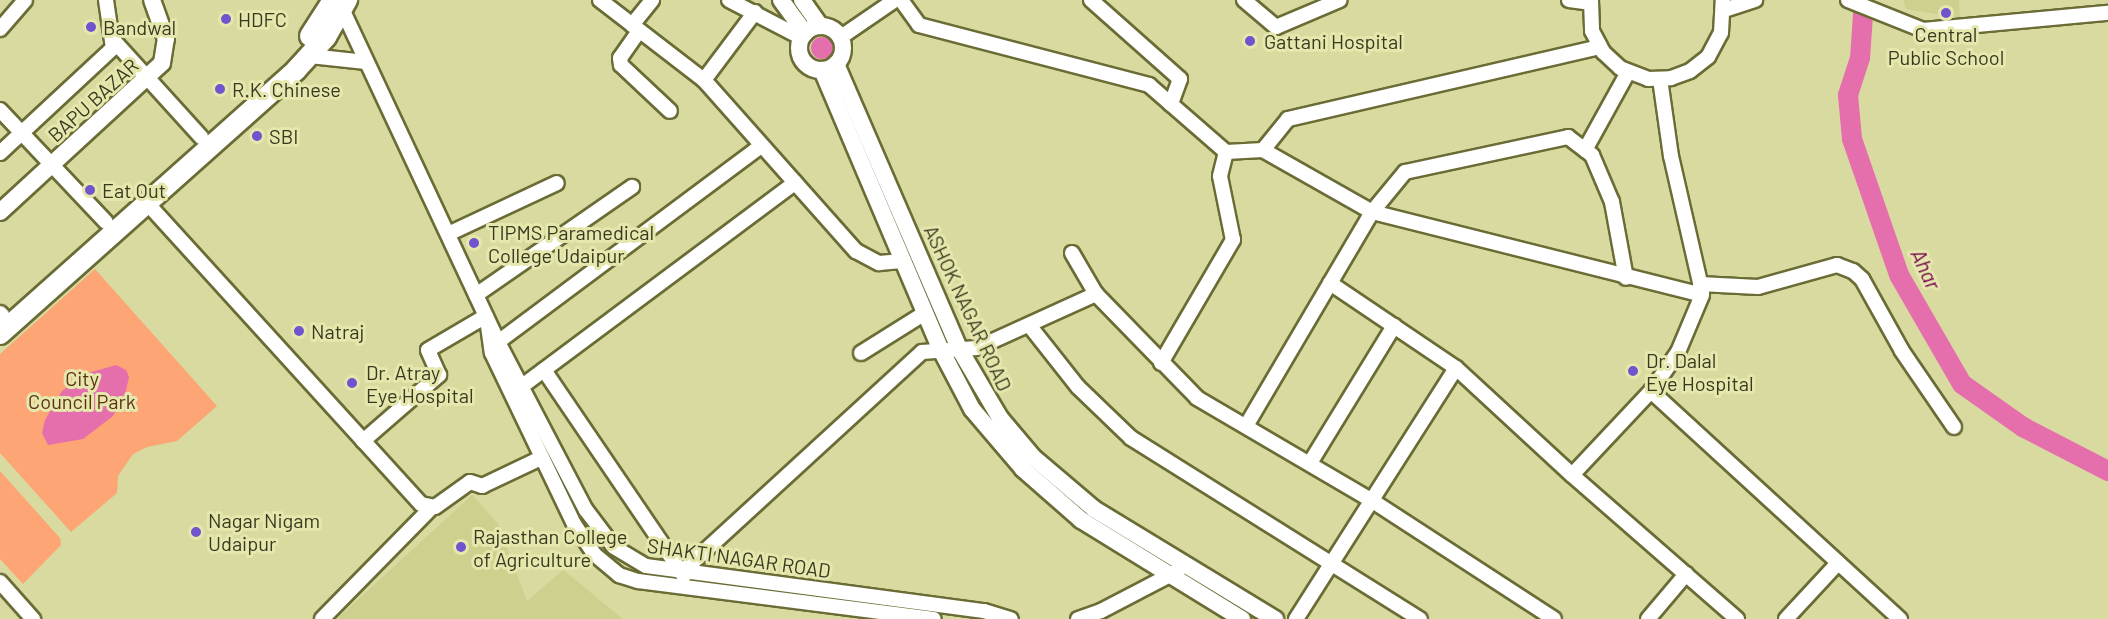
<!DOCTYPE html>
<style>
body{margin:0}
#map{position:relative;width:2108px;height:619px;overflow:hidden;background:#d8daa0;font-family:Barlow,sans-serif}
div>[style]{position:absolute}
.built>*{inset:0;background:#ced08e}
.green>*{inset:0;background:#fda574}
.water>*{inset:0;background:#e56eac}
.round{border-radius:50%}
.river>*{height:20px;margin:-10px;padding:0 10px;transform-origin:10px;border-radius:10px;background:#e56eac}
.roads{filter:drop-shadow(2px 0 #6b6c35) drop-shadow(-2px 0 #6b6c35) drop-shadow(0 2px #6b6c35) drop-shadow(0 -2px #6b6c35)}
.minor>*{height:14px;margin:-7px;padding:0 7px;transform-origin:7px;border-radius:7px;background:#fff}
.major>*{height:16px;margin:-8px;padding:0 8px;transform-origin:8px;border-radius:8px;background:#fff}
.major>.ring{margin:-8px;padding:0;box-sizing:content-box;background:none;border:16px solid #fff;border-radius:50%}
.highway>*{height:20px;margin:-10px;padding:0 10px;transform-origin:10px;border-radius:10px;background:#fff}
.dots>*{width:16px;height:16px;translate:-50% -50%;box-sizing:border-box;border:3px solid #e5e7ac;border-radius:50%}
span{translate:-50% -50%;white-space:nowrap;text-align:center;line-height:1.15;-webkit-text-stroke:6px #e5e7ac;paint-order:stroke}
.poi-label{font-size:20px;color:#383921}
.left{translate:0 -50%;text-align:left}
.street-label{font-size:20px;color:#383921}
.park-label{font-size:20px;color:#5d3015}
.water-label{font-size:21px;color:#73004a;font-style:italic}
</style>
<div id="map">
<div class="built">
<i style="clip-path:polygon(1903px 0,1959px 0,1960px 18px,1906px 9px)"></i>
<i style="clip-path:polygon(472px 495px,498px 524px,527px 601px,563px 570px,623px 619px,337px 619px)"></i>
</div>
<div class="green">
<i style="clip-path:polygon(95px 269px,217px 406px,177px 441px,147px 447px,133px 454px,118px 476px,117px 493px,71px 532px,0 453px,0 354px)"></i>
<i style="clip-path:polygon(0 471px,60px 538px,61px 545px,23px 584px,0 559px)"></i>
</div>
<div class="water">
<i class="round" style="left:811px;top:37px;width:22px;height:22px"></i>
<i style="clip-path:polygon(116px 365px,126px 370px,129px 377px,125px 395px,113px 416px,83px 439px,48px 445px,42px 433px,45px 420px,62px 391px,85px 374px)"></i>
</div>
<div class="river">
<i style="left:1864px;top:0;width:58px;rotate:93.9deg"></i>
<i style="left:1860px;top:58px;width:39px;rotate:108deg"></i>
<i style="left:1848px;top:95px;width:44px;rotate:84.8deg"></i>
<i style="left:1852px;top:139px;width:144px;rotate:70.9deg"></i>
<i style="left:1899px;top:275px;width:126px;rotate:60deg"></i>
<i style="left:1962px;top:384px;width:75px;rotate:35.2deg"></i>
<i style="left:2023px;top:427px;width:96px;rotate:27.4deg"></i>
</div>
<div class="roads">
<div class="minor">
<i style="left:600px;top:0;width:131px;rotate:37.6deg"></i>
<i style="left:704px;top:80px;width:229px;rotate:48.4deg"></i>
<i style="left:856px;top:251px;width:26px;rotate:28deg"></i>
<i style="left:879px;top:263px;width:23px;rotate:-5deg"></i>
<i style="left:729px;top:0;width:82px;rotate:27.5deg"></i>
<i style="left:901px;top:0;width:31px;rotate:54deg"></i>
<i style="left:919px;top:25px;width:238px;rotate:14.6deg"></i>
<i style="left:1149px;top:85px;width:102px;rotate:41deg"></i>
<i style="left:1226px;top:152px;width:37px;rotate:-3deg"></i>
<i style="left:1263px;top:150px;width:40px;rotate:-51deg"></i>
<i style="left:1288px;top:119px;width:320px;rotate:-13deg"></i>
<i style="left:1091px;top:0;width:119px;rotate:41.6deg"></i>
<i style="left:1180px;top:79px;width:27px;rotate:110deg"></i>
<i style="left:1244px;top:0;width:42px;rotate:40.2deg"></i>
<i style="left:1276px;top:27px;width:69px;rotate:-22.9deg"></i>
<i style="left:1569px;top:0;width:21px;rotate:8deg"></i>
<i style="left:1591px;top:0;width:31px;rotate:88deg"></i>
<i style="left:1592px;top:31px;width:24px;rotate:62deg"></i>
<i style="left:1603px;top:52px;width:23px;rotate:43deg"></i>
<i style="left:1620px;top:68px;width:30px;rotate:21deg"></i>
<i style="left:1648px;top:79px;width:23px;rotate:-2deg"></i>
<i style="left:1671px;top:78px;width:20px;rotate:-20deg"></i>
<i style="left:1690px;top:71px;width:23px;rotate:-38deg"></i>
<i style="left:1708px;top:57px;width:27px;rotate:-62deg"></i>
<i style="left:1721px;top:33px;width:33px;rotate:-87deg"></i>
<i style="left:1848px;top:0;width:81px;rotate:21.8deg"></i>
<i style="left:1923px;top:30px;width:186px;rotate:-5.3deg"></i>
<i style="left:1724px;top:10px;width:33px;rotate:-18deg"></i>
<i style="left:343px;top:11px;width:365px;rotate:64.9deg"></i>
<i style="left:498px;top:342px;width:190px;rotate:62.4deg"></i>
<i style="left:586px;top:510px;width:46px;rotate:52.9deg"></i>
<i style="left:614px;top:547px;width:37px;rotate:31deg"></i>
<i style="left:646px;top:566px;width:341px;rotate:7.6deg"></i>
<i style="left:984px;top:611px;width:28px;rotate:17deg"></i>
<i style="left:632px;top:25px;width:32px;rotate:-51deg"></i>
<i style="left:0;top:29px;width:38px;rotate:-49deg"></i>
<i style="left:639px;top:31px;width:33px;rotate:125deg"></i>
<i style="left:620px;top:58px;width:7px;rotate:82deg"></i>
<i style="left:621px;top:65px;width:67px;rotate:43.2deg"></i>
<i style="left:841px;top:37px;width:65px;rotate:-34.4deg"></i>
<i style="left:114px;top:41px;width:130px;rotate:47.8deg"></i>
<i style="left:310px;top:56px;width:56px;rotate:6.1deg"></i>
<i style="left:1660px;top:79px;width:78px;rotate:81.9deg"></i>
<i style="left:1671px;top:156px;width:139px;rotate:77.1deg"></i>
<i style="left:704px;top:80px;width:85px;rotate:-53.1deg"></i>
<i style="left:0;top:110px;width:154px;rotate:46.6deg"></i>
<i style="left:1263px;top:150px;width:125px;rotate:29.6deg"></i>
<i style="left:1372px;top:212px;width:340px;rotate:14.1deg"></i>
<i style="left:1702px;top:295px;width:62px;rotate:112.8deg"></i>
<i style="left:1678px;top:352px;width:47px;rotate:124.7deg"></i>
<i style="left:1651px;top:391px;width:115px;rotate:133.2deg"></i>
<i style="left:1572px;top:475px;width:158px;rotate:-137.3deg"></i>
<i style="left:1456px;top:368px;width:298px;rotate:122.5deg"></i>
<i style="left:1585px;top:150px;width:89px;rotate:-61.1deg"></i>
<i style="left:0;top:153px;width:154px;rotate:-42.9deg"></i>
<i style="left:113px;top:48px;width:49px;rotate:-98.3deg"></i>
<i style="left:147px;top:203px;width:407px;rotate:47.7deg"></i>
<i style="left:421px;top:504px;width:14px;rotate:12deg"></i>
<i style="left:435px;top:507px;width:43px;rotate:-35.5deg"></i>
<i style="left:470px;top:482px;width:13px;rotate:18deg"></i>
<i style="left:482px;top:486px;width:65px;rotate:-25.4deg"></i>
<i style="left:448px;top:234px;width:120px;rotate:-25.1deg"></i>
<i style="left:1072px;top:253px;width:48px;rotate:59.7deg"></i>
<i style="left:1330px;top:283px;width:152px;rotate:34deg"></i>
<i style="left:1700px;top:284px;width:58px;rotate:3deg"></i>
<i style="left:1758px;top:287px;width:82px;rotate:-15.6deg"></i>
<i style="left:1837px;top:265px;width:17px;rotate:21deg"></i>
<i style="left:1853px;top:271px;width:12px;rotate:42deg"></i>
<i style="left:1862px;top:279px;width:82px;rotate:60.9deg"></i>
<i style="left:1902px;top:351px;width:92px;rotate:55.6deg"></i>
<i style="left:476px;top:295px;width:190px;rotate:-34.7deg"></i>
<i style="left:0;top:313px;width:3px;rotate:45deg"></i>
<i style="left:1029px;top:325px;width:79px;rotate:51.7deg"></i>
<i style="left:1078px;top:387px;width:74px;rotate:43.9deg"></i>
<i style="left:1131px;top:438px;width:341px;rotate:32.1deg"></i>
<i style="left:488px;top:326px;width:27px;rotate:82deg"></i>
<i style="left:492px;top:353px;width:190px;rotate:64.4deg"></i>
<i style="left:574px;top:524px;width:36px;rotate:56deg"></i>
<i style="left:594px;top:554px;width:33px;rotate:40deg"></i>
<i style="left:619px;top:575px;width:20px;rotate:18deg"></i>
<i style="left:638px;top:581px;width:298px;rotate:7.3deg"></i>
<i style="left:498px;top:342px;width:329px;rotate:-36.7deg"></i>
<i style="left:861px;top:353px;width:75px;rotate:-32deg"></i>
<i style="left:1161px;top:363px;width:143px;rotate:-59.7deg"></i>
<i style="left:1233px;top:240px;width:65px;rotate:-101.5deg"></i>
<i style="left:1220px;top:176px;width:25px;rotate:-76deg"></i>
<i style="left:544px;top:370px;width:249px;rotate:55.8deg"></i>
<i style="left:521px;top:387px;width:342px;rotate:-36.7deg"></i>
<i style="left:1651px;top:391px;width:338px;rotate:42.5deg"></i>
<i style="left:1246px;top:426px;width:248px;rotate:-59.5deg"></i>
<i style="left:1372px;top:212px;width:52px;rotate:-50.5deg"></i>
<i style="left:1405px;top:172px;width:167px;rotate:-12.1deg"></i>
<i style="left:1568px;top:137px;width:30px;rotate:37deg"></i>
<i style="left:1592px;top:155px;width:51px;rotate:66.9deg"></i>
<i style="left:1612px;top:202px;width:77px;rotate:79.6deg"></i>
<i style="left:363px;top:441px;width:101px;rotate:-41deg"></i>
<i style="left:439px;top:375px;width:27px;rotate:-114deg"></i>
<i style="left:428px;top:350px;width:67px;rotate:-30.4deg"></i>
<i style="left:1310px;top:463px;width:161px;rotate:-58.5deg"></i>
<i style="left:1572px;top:475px;width:219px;rotate:41.1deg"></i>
<i style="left:683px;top:571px;width:324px;rotate:-42.5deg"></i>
<i style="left:922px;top:352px;width:55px;rotate:-4.2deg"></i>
<i style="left:977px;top:348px;width:131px;rotate:-24.4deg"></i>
<i style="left:1096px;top:294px;width:145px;rotate:45.8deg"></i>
<i style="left:1197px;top:398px;width:202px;rotate:30.4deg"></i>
<i style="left:1371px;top:500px;width:218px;rotate:33deg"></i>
<i style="left:0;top:582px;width:50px;rotate:48.3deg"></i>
<i style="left:322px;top:619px;width:156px;rotate:-45.5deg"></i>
<i style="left:1078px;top:619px;width:24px;rotate:-19deg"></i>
<i style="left:1101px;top:611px;width:87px;rotate:-27.5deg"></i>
<i style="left:1648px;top:619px;width:59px;rotate:-49.8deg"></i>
<i style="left:1786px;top:619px;width:76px;rotate:-47.1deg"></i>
</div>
<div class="major">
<i style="left:781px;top:0;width:41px;rotate:54deg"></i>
<i style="left:802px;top:0;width:32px;rotate:55deg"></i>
<i class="ring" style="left:799px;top:26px;width:28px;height:28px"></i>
<i style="left:836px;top:64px;width:312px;rotate:66.6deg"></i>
<i style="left:960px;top:350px;width:79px;rotate:59.5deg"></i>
<i style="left:1000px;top:418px;width:51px;rotate:49.8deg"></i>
<i style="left:1033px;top:457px;width:80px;rotate:40.4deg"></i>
<i style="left:1094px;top:509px;width:212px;rotate:31.3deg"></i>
<i style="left:822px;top:70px;width:304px;rotate:67deg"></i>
<i style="left:941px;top:350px;width:67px;rotate:62.3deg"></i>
<i style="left:972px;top:409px;width:79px;rotate:49.6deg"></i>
<i style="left:1023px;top:469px;width:77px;rotate:41.3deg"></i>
<i style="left:1081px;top:520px;width:189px;rotate:31.6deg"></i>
<i style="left:0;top:212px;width:220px;rotate:-42.6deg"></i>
<i style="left:162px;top:63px;width:24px;rotate:-81deg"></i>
<i style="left:166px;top:39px;width:41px;rotate:-109.7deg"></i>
</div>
<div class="highway">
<i style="left:310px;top:36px;width:43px;rotate:-57.4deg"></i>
<i style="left:0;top:334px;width:397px;rotate:-41.7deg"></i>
<i style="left:296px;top:70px;width:45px;rotate:-47.7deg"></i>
<i style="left:326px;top:37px;width:43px;rotate:-60.4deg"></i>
</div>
</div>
<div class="dots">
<i style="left:1946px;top:13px;background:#7054cd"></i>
<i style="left:226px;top:19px;background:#7054cd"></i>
<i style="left:91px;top:27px;background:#7054cd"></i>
<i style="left:1250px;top:41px;background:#7054cd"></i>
<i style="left:220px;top:89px;background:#7054cd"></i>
<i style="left:257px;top:136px;background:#7054cd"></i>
<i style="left:90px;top:190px;background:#7054cd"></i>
<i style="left:474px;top:243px;background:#7054cd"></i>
<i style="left:299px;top:331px;background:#7054cd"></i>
<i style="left:1633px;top:371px;background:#7054cd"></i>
<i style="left:352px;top:383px;background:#7054cd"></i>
<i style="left:196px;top:532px;background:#7054cd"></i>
<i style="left:461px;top:547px;background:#7054cd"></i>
</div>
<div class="poi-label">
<span class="left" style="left:238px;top:19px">HDFC</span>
<span class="left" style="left:103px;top:27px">Bandwal</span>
<span style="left:1946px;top:46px">Central<br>Public School</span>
<span class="left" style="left:1264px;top:41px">Gattani Hospital</span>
<span class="left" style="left:232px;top:89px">R.K. Chinese</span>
<span class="left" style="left:269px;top:136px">SBI</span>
<span class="left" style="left:102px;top:190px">Eat Out</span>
<span class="left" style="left:488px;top:244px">TIPMS Paramedical<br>College Udaipur</span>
<span class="left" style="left:311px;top:331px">Natraj</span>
<span class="left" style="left:1646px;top:372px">Dr. Dalal<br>Eye Hospital</span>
<span class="left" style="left:366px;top:384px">Dr. Atray<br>Eye Hospital</span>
<span class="left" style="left:208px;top:532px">Nagar Nigam<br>Udaipur</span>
<span class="left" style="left:473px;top:548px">Rajasthan College<br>of Agriculture</span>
</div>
<div class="street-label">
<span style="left:93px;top:100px;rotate:-42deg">BAPU BAZAR</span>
<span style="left:968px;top:308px;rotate:65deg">ASHOK NAGAR ROAD</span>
<span style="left:739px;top:558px;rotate:8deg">SHAKTI NAGAR ROAD</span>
</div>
<div class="park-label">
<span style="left:82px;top:390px">City<br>Council Park</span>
</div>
<div class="water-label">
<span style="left:1926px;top:269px;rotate:65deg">Ahar</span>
</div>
</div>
